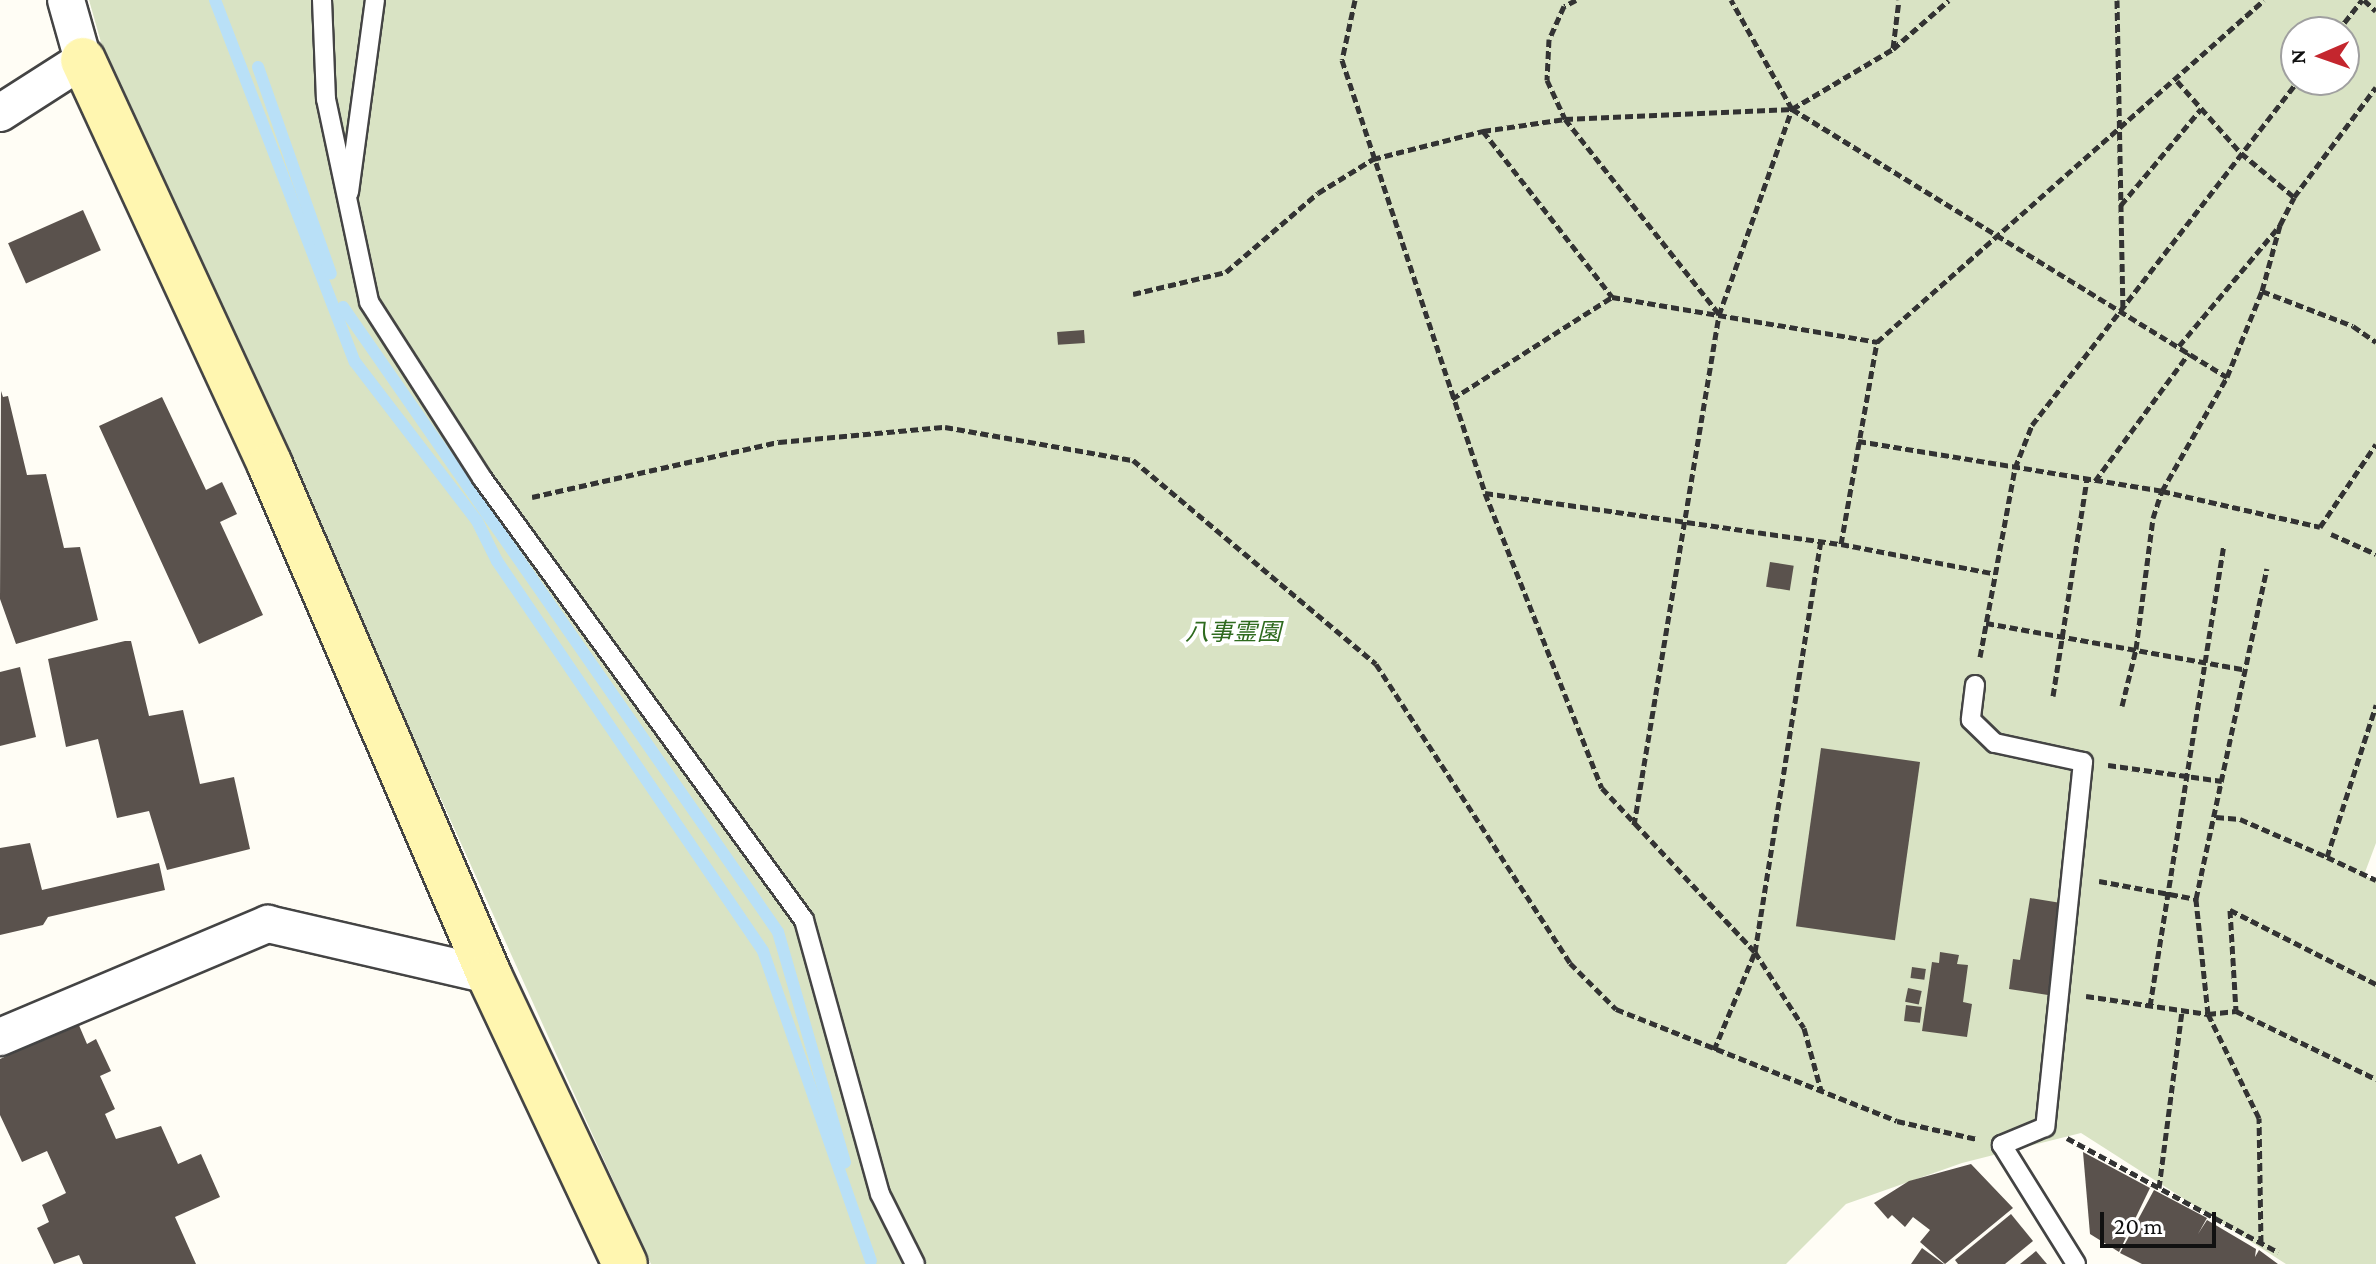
<!DOCTYPE html>
<meta charset="utf-8">
<style>
body{margin:0}
#map{position:relative;width:2376px;height:1264px;overflow:hidden;background:#fffdf5;font-family:"Crimson Pro","Noto Sans JP",serif}
div>[style]{position:absolute}
.cemetery>*{inset:0;background:#d9e3c4}
.stream>*{height:12px;margin:-6px;padding:0 6px;transform-origin:6px;border-radius:6px;background:#b9e0f7}
.building>*{inset:0;background:#5a524d;transform-origin:0 0}
.path>*{height:5px;margin-top:-2.5px;transform-origin:0;background:repeating-linear-gradient(90deg,#333 0 8px,transparent 0 12px)}
.roads{filter:drop-shadow(2px 0 #444) drop-shadow(-2px 0 #444) drop-shadow(0 2px #444) drop-shadow(0 -2px #444)}
.lane>*{height:18px;margin:-9px;padding:0 9px;transform-origin:9px;border-radius:9px;background:#fff}
.street>*{height:36px;margin:-18px;padding:0 18px;transform-origin:18px;border-radius:18px;background:#fff}
.secondary>*{height:44px;margin:-22px;padding:0 22px;transform-origin:22px;border-radius:22px;background:#fff6b0}
span{translate:-50% -50%;white-space:nowrap;text-align:center;line-height:1.15;-webkit-text-stroke:8px #fff;paint-order:stroke}
.park-label{font-size:24px;color:#2f6b1f;font-style:italic}
.north{position:absolute;left:2280px;top:16px;width:80px;height:80px;box-sizing:border-box;background:#fff;border:2px solid #a0a0a0;border-radius:50%;rotate:268deg;font-size:22px;font-weight:700;line-height:32px;text-align:center;color:#111}
.north::after{content:'';display:block;margin:auto;width:28px;height:36px;background:#c4262e;clip-path:polygon(50% 0,100% 100%,50% 72%,0 100%)}
.scale{position:absolute;left:2100px;top:1212px;width:116px;height:36px;box-sizing:border-box;border:4px solid #111;border-top:0;padding-left:10px;font-size:24px;line-height:28px;white-space:nowrap;color:#111;-webkit-text-stroke:6px #fff;paint-order:stroke}
</style>
<div id="map">
<div class="cemetery">
<i style="clip-path:polygon(evenodd,89px 0,2376px 0,2376px 843px,2364px 875px,2376px 881px,2376px 1264px,2286px 1264px,2081px 1133px,1962px 1163px,1846px 1204px,1786px 1264px,651px 1264px,104px 53px,89px 0,2296px 32px,2344px 32px,2344px 80px,2296px 80px,2296px 32px)"></i>
</div>
<div class="stream">
<i style="left:215px;top:0;width:388px;rotate:68.9deg"></i>
<i style="left:355px;top:362px;width:200px;rotate:52.5deg"></i>
<i style="left:477px;top:521px;width:45px;rotate:63.4deg"></i>
<i style="left:497px;top:561px;width:472px;rotate:55.7deg"></i>
<i style="left:763px;top:951px;width:328px;rotate:70.8deg"></i>
<i style="left:258px;top:67px;width:219px;rotate:70.6deg"></i>
<i style="left:343px;top:307px;width:761px;rotate:55.16deg"></i>
<i style="left:778px;top:932px;width:240px;rotate:73.8deg"></i>
</div>
<div class="building">
<i style="left:83px;top:210px;width:44px;height:82px;rotate:66deg"></i>
<i style="left:1084px;top:330px;width:13px;height:27px;rotate:86deg"></i>
<i style="clip-path:polygon(1px 391px,3px 397px,8px 396px,27px 475px,46px 474px,64px 548px,80px 547px,98px 620px,16px 644px,0 599px)"></i>
<i style="clip-path:polygon(162px 397px,206px 490px,222px 482px,237px 514px,220px 522px,263px 615px,199px 644px,99px 426px)"></i>
<i style="left:1770px;top:562px;width:24px;height:25px;rotate:9deg"></i>
<i style="clip-path:polygon(125px 641px,131px 641px,149px 716px,183px 710px,200px 784px,234px 777px,250px 849px,167px 870px,149px 811px,117px 818px,98px 739px,66px 747px,48px 659px)"></i>
<i style="clip-path:polygon(20px 667px,36px 737px,0 746px,0 672px)"></i>
<i style="left:1821px;top:748px;width:100px;height:180px;rotate:8deg"></i>
<i style="clip-path:polygon(30px 843px,42px 890px,159px 863px,165px 890px,48px 917px,43px 925px,0 935px,0 848px)"></i>
<i style="clip-path:polygon(2030px 898px,2061px 903px,2048px 995px,2009px 989px,2013px 959px,2020px 960px)"></i>
<i style="clip-path:polygon(1940px 952px,1959px 955px,1957px 964px,1968px 965px,1963px 1002px,1972px 1004px,1967px 1037px,1922px 1031px,1932px 962px,1939px 963px)"></i>
<i style="left:1912px;top:967px;width:14px;height:11px;rotate:8deg"></i>
<i style="left:1908px;top:988px;width:14px;height:14px;rotate:12deg"></i>
<i style="left:1906px;top:1005px;width:16px;height:16px;rotate:7deg"></i>
<i style="clip-path:polygon(78px 1023px,87px 1044px,96px 1039px,111px 1071px,100px 1076px,115px 1109px,105px 1114px,116px 1139px,161px 1126px,178px 1164px,201px 1154px,220px 1197px,175px 1217px,196px 1264px,83px 1264px,79px 1255px,54px 1264px,37px 1228px,49px 1222px,42px 1205px,66px 1193px,47px 1151px,22px 1162px,0 1115px,0 1059px)"></i>
<i style="clip-path:polygon(2083px 1152px,2150px 1188px,2119px 1252px,2090px 1234px)"></i>
<i style="clip-path:polygon(1971px 1164px,2013px 1208px,1945px 1264px,1920px 1242px,1930px 1230px,1913px 1217px,1905px 1227px,1892px 1215px,1888px 1219px,1874px 1203px,1909px 1181px)"></i>
<i style="clip-path:polygon(2154px 1190px,2207px 1218px,2198px 1234px,2207px 1220px,2256px 1249px,2255px 1257px,2259px 1250px,2278px 1264px,2142px 1264px,2120px 1253px)"></i>
<i style="clip-path:polygon(2011px 1214px,2033px 1241px,2005px 1264px,1958px 1264px,1955px 1260px)"></i>
<i style="clip-path:polygon(1922px 1248px,1944px 1264px,1911px 1264px)"></i>
<i style="clip-path:polygon(2036px 1251px,2047px 1264px,2020px 1264px)"></i>
</div>
<div class="path">
<i style="left:1355px;top:0;width:61px;rotate:102.2deg"></i>
<i style="left:1342px;top:60px;width:456px;rotate:71.7deg"></i>
<i style="left:1485px;top:493px;width:317px;rotate:68.4deg"></i>
<i style="left:1602px;top:788px;width:224px;rotate:47deg"></i>
<i style="left:1755px;top:952px;width:90px;rotate:57.2deg"></i>
<i style="left:1804px;top:1028px;width:64px;rotate:74.7deg"></i>
<i style="left:1576px;top:0;width:13px;rotate:153deg"></i>
<i style="left:1564px;top:6px;width:36px;rotate:114deg"></i>
<i style="left:1549px;top:39px;width:41px;rotate:92.8deg"></i>
<i style="left:1547px;top:80px;width:43px;rotate:65.2deg"></i>
<i style="left:1565px;top:119px;width:248px;rotate:51.7deg"></i>
<i style="left:2117px;top:0;width:311px;rotate:88.9deg"></i>
<i style="left:2364px;top:0;width:16px;rotate:43deg"></i>
<i style="left:2337px;top:32px;width:41px;rotate:-52deg"></i>
<i style="left:1893px;top:48px;width:48px;rotate:-82.9deg"></i>
<i style="left:2177px;top:81px;width:96px;rotate:48.4deg"></i>
<i style="left:2241px;top:153px;width:69px;rotate:39.7deg"></i>
<i style="left:1792px;top:109px;width:117px;rotate:-30.7deg"></i>
<i style="left:1893px;top:49px;width:74px;rotate:-41.2deg"></i>
<i style="left:1483px;top:131px;width:210px;rotate:52.1deg"></i>
<i style="left:2121px;top:205px;width:125px;rotate:-50.2deg"></i>
<i style="left:2262px;top:291px;width:97px;rotate:21deg"></i>
<i style="left:2353px;top:326px;width:28px;rotate:35deg"></i>
<i style="left:1133px;top:294px;width:96px;rotate:-13.3deg"></i>
<i style="left:1226px;top:272px;width:121px;rotate:-40.7deg"></i>
<i style="left:1318px;top:193px;width:65px;rotate:-31.7deg"></i>
<i style="left:1373px;top:159px;width:114px;rotate:-14.3deg"></i>
<i style="left:1483px;top:131px;width:83px;rotate:-8.3deg"></i>
<i style="left:1565px;top:119px;width:227px;rotate:-2.5deg"></i>
<i style="left:1792px;top:109px;width:511px;rotate:31.64deg"></i>
<i style="left:2179px;top:346px;width:158px;rotate:-50.1deg"></i>
<i style="left:2280px;top:225px;width:31px;rotate:-63deg"></i>
<i style="left:2294px;top:197px;width:137px;rotate:-53.3deg"></i>
<i style="left:1452px;top:399px;width:190px;rotate:-32.5deg"></i>
<i style="left:1612px;top:297px;width:269px;rotate:9.6deg"></i>
<i style="left:1858px;top:441px;width:308px;rotate:9.3deg"></i>
<i style="left:2162px;top:491px;width:162px;rotate:12.8deg"></i>
<i style="left:2320px;top:527px;width:100px;rotate:-56deg"></i>
<i style="left:2095px;top:481px;width:159px;rotate:-53.7deg"></i>
<i style="left:1485px;top:493px;width:360px;rotate:8.2deg"></i>
<i style="left:1841px;top:544px;width:154px;rotate:10.9deg"></i>
<i style="left:532px;top:497px;width:253px;rotate:-12.6deg"></i>
<i style="left:779px;top:442px;width:167px;rotate:-5.2deg"></i>
<i style="left:945px;top:427px;width:191px;rotate:10deg"></i>
<i style="left:1133px;top:460px;width:317px;rotate:40deg"></i>
<i style="left:1376px;top:664px;width:356px;rotate:57deg"></i>
<i style="left:1570px;top:963px;width:65px;rotate:45deg"></i>
<i style="left:1616px;top:1009px;width:302px;rotate:21.7deg"></i>
<i style="left:1897px;top:1121px;width:82px;rotate:12.7deg"></i>
<i style="left:2331px;top:534px;width:49px;rotate:24deg"></i>
<i style="left:1841px;top:544px;width:205px;rotate:-79.9deg"></i>
<i style="left:1877px;top:342px;width:516px;rotate:-41.47deg"></i>
<i style="left:1986px;top:623px;width:264px;rotate:10.2deg"></i>
<i style="left:1980px;top:657px;width:192px;rotate:-79.5deg"></i>
<i style="left:2015px;top:468px;width:46px;rotate:-68.4deg"></i>
<i style="left:2032px;top:425px;width:436px;rotate:-52.3deg"></i>
<i style="left:2053px;top:696px;width:219px;rotate:-81.1deg"></i>
<i style="left:2122px;top:706px;width:59px;rotate:-76.2deg"></i>
<i style="left:2136px;top:649px;width:132px;rotate:-82.6deg"></i>
<i style="left:2153px;top:518px;width:28px;rotate:-72deg"></i>
<i style="left:2162px;top:491px;width:131px;rotate:-60.3deg"></i>
<i style="left:2227px;top:377px;width:93px;rotate:-67.9deg"></i>
<i style="left:2262px;top:291px;width:68px;rotate:-74.7deg"></i>
<i style="left:2108px;top:765px;width:115px;rotate:8deg"></i>
<i style="left:2216px;top:817px;width:24px;rotate:5deg"></i>
<i style="left:2240px;top:819px;width:95px;rotate:23.6deg"></i>
<i style="left:2327px;top:857px;width:160px;rotate:-72.1deg"></i>
<i style="left:1634px;top:825px;width:517px;rotate:-80.54deg"></i>
<i style="left:1719px;top:315px;width:219px;rotate:-70.5deg"></i>
<i style="left:1792px;top:109px;width:125px;rotate:-119.2deg"></i>
<i style="left:2327px;top:857px;width:54px;rotate:25.1deg"></i>
<i style="left:2099px;top:881px;width:99px;rotate:10.5deg"></i>
<i style="left:2376px;top:984px;width:164px;rotate:-153.1deg"></i>
<i style="left:2230px;top:910px;width:101px;rotate:86.6deg"></i>
<i style="left:2236px;top:1011px;width:156px;rotate:25.9deg"></i>
<i style="left:2086px;top:996px;width:123px;rotate:8.4deg"></i>
<i style="left:2208px;top:1014px;width:28px;rotate:-6deg"></i>
<i style="left:2150px;top:1006px;width:467px;rotate:-80.9deg"></i>
<i style="left:1714px;top:1050px;width:106px;rotate:-67.3deg"></i>
<i style="left:1755px;top:952px;width:416px;rotate:-80.9deg"></i>
<i style="left:2067px;top:1138px;width:240px;rotate:28.4deg"></i>
<i style="left:2159px;top:1188px;width:178px;rotate:-82.6deg"></i>
<i style="left:2261px;top:1243px;width:125px;rotate:-90.9deg"></i>
<i style="left:2259px;top:1118px;width:116px;rotate:-116.1deg"></i>
<i style="left:2208px;top:1014px;width:116px;rotate:-96deg"></i>
<i style="left:2196px;top:899px;width:338px;rotate:-77.9deg"></i>
</div>
<div class="roads">
<div class="lane">
<i style="left:322px;top:0;width:99px;rotate:87.7deg"></i>
<i style="left:326px;top:99px;width:208px;rotate:78deg"></i>
<i style="left:369px;top:302px;width:209px;rotate:57.3deg"></i>
<i style="left:482px;top:478px;width:547px;rotate:53.93deg"></i>
<i style="left:804px;top:920px;width:284px;rotate:74.5deg"></i>
<i style="left:880px;top:1194px;width:78px;rotate:63.4deg"></i>
<i style="left:349px;top:192px;width:194px;rotate:-82.3deg"></i>
<i style="left:1975px;top:685px;width:35px;rotate:97deg"></i>
<i style="left:1971px;top:720px;width:33px;rotate:44deg"></i>
<i style="left:1995px;top:743px;width:90px;rotate:12.2deg"></i>
<i style="left:2083px;top:762px;width:367px;rotate:95.9deg"></i>
<i style="left:2045px;top:1127px;width:47px;rotate:157.3deg"></i>
<i style="left:2002px;top:1145px;width:140px;rotate:58.1deg"></i>
</div>
<div class="street">
<i style="left:0;top:113px;width:98px;rotate:-32.6deg"></i>
<i style="left:83px;top:60px;width:62px;rotate:-105.8deg"></i>
<i style="left:0;top:1037px;width:291px;rotate:-22.9deg"></i>
<i style="left:268px;top:924px;width:227px;rotate:13deg"></i>
</div>
<div class="secondary">
<i style="left:83px;top:60px;width:446px;rotate:65.2deg"></i>
<i style="left:270px;top:465px;width:555px;rotate:66.76deg"></i>
<i style="left:489px;top:975px;width:319px;rotate:64.8deg"></i>
</div>
</div>
<div class="park-label">
<span style="left:1233px;top:632px">八事霊園</span>
</div>
<div class="north">N</div>
<div class="scale">20 m</div>
</div>
